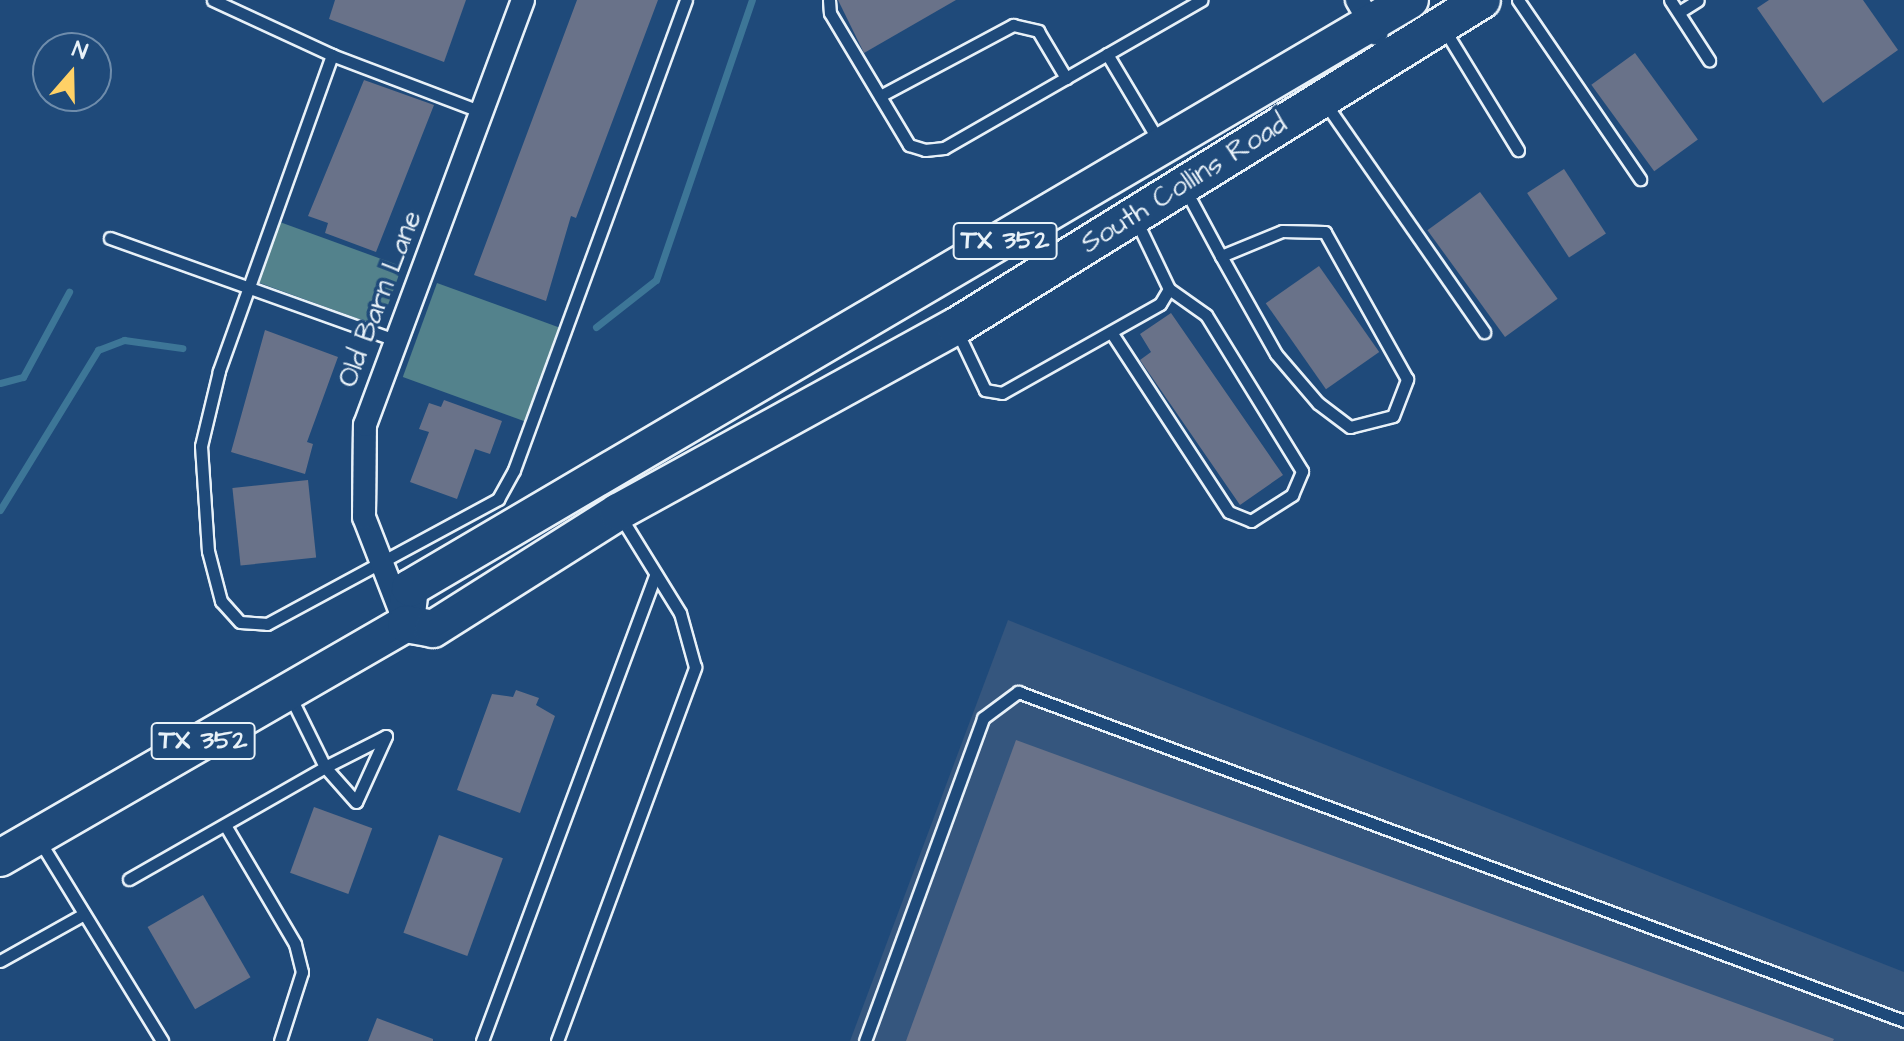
<!DOCTYPE html>
<style>
body{margin:0}
#map{position:relative;width:1904px;height:1041px;overflow:hidden;background:#1f4a7a;font-family:"Architects Daughter",sans-serif}
div>[style]{position:absolute}
.built>*{inset:0;background:#35567e}
.green>*{inset:0;background:#53828c;transform-origin:0 0}
.stream>*{height:7px;margin:-3.5px;padding:0 3.5px;transform-origin:3.5px;border-radius:3.5px;background:#3d7697}
.building>*{inset:0;background:#697289;transform-origin:0 0}
.roads{filter:drop-shadow(2px 0 #e8f1f8) drop-shadow(-2px 0 #e8f1f8) drop-shadow(0 2px #e8f1f8) drop-shadow(0 -2px #e8f1f8)}
.service>*{height:11px;margin:-5.5px;padding:0 5.5px;transform-origin:5.5px;border-radius:5.5px;background:#1f4a7a}
.minor>*{height:22px;margin:-11px;padding:0 11px;transform-origin:11px;border-radius:11px;background:#1f4a7a}
.primary>*{height:36px;margin:-18px;padding:0 18px;transform-origin:18px;border-radius:18px;background:#1f4a7a}
span{translate:-50% -50%;white-space:nowrap;text-align:center;line-height:1.15;-webkit-text-stroke:7px #1f4a7a;paint-order:stroke}
.shield-label span{padding:2px 6px;background:#1f4a7a;border:2px solid;border-radius:6px;-webkit-text-stroke-width:0}
.shield-label{font-size:26px;color:#e8f1f8;font-weight:700}
.street-label{font-size:28px;color:#e8f1f8}
.north{position:absolute;left:32px;top:32px;width:80px;height:80px;box-sizing:border-box;background:#1f4a7a;border:2px solid #6f8dac;border-radius:50%;rotate:20deg;font-size:22px;font-weight:700;line-height:32px;text-align:center;color:#e8f1f8}
.north::after{content:'';display:block;margin:auto;width:28px;height:36px;background:#ffd166;clip-path:polygon(50% 0,100% 100%,50% 72%,0 100%)}
</style>
<div id="map">
<div class="built">
<i style="clip-path:polygon(1008px 620px,1904px 972px,1904px 1041px,850px 1041px)"></i>
</div>
<div class="green">
<i style="left:277px;top:221px;width:133px;height:64px;rotate:20deg"></i>
<i style="left:437px;top:283px;width:133px;height:100px;rotate:20deg"></i>
</div>
<div class="stream">
<i style="left:596px;top:327px;width:76px;rotate:-38.1deg"></i>
<i style="left:656px;top:280px;width:296px;rotate:-71.1deg"></i>
<i style="left:0;top:383px;width:24px;rotate:-15deg"></i>
<i style="left:23px;top:377px;width:97px;rotate:-61.6deg"></i>
<i style="left:0;top:510px;width:188px;rotate:-58.5deg"></i>
<i style="left:98px;top:350px;width:28px;rotate:-21deg"></i>
<i style="left:124px;top:340px;width:59px;rotate:7.9deg"></i>
</div>
<div class="building">
<i style="clip-path:polygon(335px 0,466px 0,444px 62px,329px 19px)"></i>
<i style="clip-path:polygon(577px 0,658px 0,576px 218px,571px 216px,546px 301px,474px 275px)"></i>
<i style="clip-path:polygon(838px 0,956px 0,864px 53px)"></i>
<i style="clip-path:polygon(1769px 0,1863px 0,1898px 50px,1823px 103px,1757px 8px)"></i>
<i style="left:1635px;top:53px;width:107px;height:54px;rotate:54deg"></i>
<i style="clip-path:polygon(364px 80px,434px 105px,376px 252px,325px 233px,328px 223px,308px 216px)"></i>
<i style="left:1564px;top:169px;width:77px;height:44px;rotate:57deg"></i>
<i style="left:1480px;top:192px;width:132px;height:65px;rotate:54deg"></i>
<i style="left:1319px;top:266px;width:105px;height:65px;rotate:55deg"></i>
<i style="clip-path:polygon(1171px 313px,1283px 475px,1240px 505px,1140px 360px,1151px 352px,1140px 334px)"></i>
<i style="clip-path:polygon(265px 330px,338px 357px,307px 442px,313px 444px,305px 474px,231px 452px)"></i>
<i style="clip-path:polygon(444px 400px,502px 421px,490px 454px,475px 449px,457px 499px,410px 482px,429px 432px,419px 429px,429px 403px,441px 407px)"></i>
<i style="left:308px;top:480px;width:78px;height:76px;rotate:84deg"></i>
<i style="clip-path:polygon(516px 690px,539px 698px,536px 705px,555px 716px,520px 813px,457px 790px,492px 694px,513px 697px)"></i>
<i style="clip-path:polygon(1016px 740px,1834px 1039px,1833px 1041px,906px 1041px)"></i>
<i style="left:314px;top:807px;width:62px;height:70px;rotate:20deg"></i>
<i style="left:439px;top:835px;width:68px;height:104px;rotate:20deg"></i>
<i style="left:203px;top:895px;width:95px;height:64px;rotate:60deg"></i>
<i style="clip-path:polygon(377px 1018px,433px 1039px,433px 1041px,368px 1041px)"></i>
</div>
<div class="roads">
<div class="service">
<i style="left:213px;top:0;width:131px;rotate:24.8deg"></i>
<i style="left:332px;top:55px;width:160px;rotate:20.8deg"></i>
<i style="left:829px;top:0;width:13px;rotate:86deg"></i>
<i style="left:830px;top:13px;width:154px;rotate:59.1deg"></i>
<i style="left:909px;top:145px;width:17px;rotate:17deg"></i>
<i style="left:925px;top:150px;width:19px;rotate:-6deg"></i>
<i style="left:944px;top:148px;width:297px;rotate:-29.9deg"></i>
<i style="left:1518px;top:0;width:217px;rotate:55.7deg"></i>
<i style="left:1670px;top:0;width:72px;rotate:57deg"></i>
<i style="left:1679px;top:12px;width:22px;rotate:-32deg"></i>
<i style="left:1444px;top:29px;width:142px;rotate:58.6deg"></i>
<i style="left:1107px;top:54px;width:104px;rotate:59.2deg"></i>
<i style="left:332px;top:55px;width:336px;rotate:109.7deg"></i>
<i style="left:219px;top:371px;width:77px;rotate:103.5deg"></i>
<i style="left:201px;top:446px;width:105px;rotate:86.2deg"></i>
<i style="left:208px;top:551px;width:52px;rotate:75.4deg"></i>
<i style="left:221px;top:601px;width:28px;rotate:48deg"></i>
<i style="left:240px;top:622px;width:27px;rotate:4deg"></i>
<i style="left:267px;top:624px;width:263px;rotate:-28.4deg"></i>
<i style="left:498px;top:499px;width:33px;rotate:-61deg"></i>
<i style="left:514px;top:470px;width:500px;rotate:-69.9deg"></i>
<i style="left:880px;top:96px;width:151px;rotate:-28.1deg"></i>
<i style="left:1013px;top:25px;width:26px;rotate:13deg"></i>
<i style="left:1038px;top:31px;width:55px;rotate:59.2deg"></i>
<i style="left:1325px;top:103px;width:279px;rotate:55.2deg"></i>
<i style="left:1185px;top:189px;width:76px;rotate:61.8deg"></i>
<i style="left:1221px;top:256px;width:112px;rotate:60.7deg"></i>
<i style="left:1276px;top:354px;width:65px;rotate:49.4deg"></i>
<i style="left:1318px;top:403px;width:40px;rotate:37deg"></i>
<i style="left:1350px;top:427px;width:44px;rotate:-14.3deg"></i>
<i style="left:1393px;top:416px;width:40px;rotate:-69deg"></i>
<i style="left:1407px;top:379px;width:168px;rotate:-119.2deg"></i>
<i style="left:1325px;top:232px;width:43px;rotate:-178.7deg"></i>
<i style="left:1282px;top:231px;width:66px;rotate:157.7deg"></i>
<i style="left:110px;top:238px;width:305px;rotate:19.7deg"></i>
<i style="left:957px;top:331px;width:65px;rotate:64.6deg"></i>
<i style="left:985px;top:390px;width:17px;rotate:10deg"></i>
<i style="left:1002px;top:393px;width:181px;rotate:-29.4deg"></i>
<i style="left:1160px;top:304px;width:17px;rotate:-59deg"></i>
<i style="left:1169px;top:289px;width:76px;rotate:-115.6deg"></i>
<i style="left:1111px;top:332px;width:215px;rotate:56.8deg"></i>
<i style="left:1229px;top:512px;width:24px;rotate:22deg"></i>
<i style="left:1251px;top:521px;width:49px;rotate:-32.4deg"></i>
<i style="left:1292px;top:495px;width:26px;rotate:-67deg"></i>
<i style="left:1302px;top:471px;width:183px;rotate:-121.6deg"></i>
<i style="left:1206px;top:315px;width:45px;rotate:-144.9deg"></i>
<i style="left:386px;top:736px;width:72px;rotate:114.4deg"></i>
<i style="left:356px;top:802px;width:47px;rotate:-131.5deg"></i>
<i style="left:325px;top:767px;width:68px;rotate:-26.9deg"></i>
<i style="left:225px;top:825px;width:138px;rotate:59.5deg"></i>
<i style="left:295px;top:944px;width:29px;rotate:76deg"></i>
<i style="left:302px;top:972px;width:72px;rotate:107.7deg"></i>
<i style="left:39px;top:840px;width:236px;rotate:58.5deg"></i>
<i style="left:129px;top:879px;width:226px;rotate:-29.7deg"></i>
<i style="left:325px;top:767px;width:79px;rotate:-116.2deg"></i>
<i style="left:0;top:961px;width:96px;rotate:-29.2deg"></i>
<i style="left:482px;top:1041px;width:498px;rotate:-69.6deg"></i>
<i style="left:557px;top:1041px;width:399px;rotate:-69.7deg"></i>
<i style="left:695px;top:667px;width:56px;rotate:-105.5deg"></i>
<i style="left:680px;top:613px;width:114px;rotate:-121.7deg"></i>
<i style="left:865px;top:1041px;width:344px;rotate:-69.9deg"></i>
<i style="left:983px;top:718px;width:44px;rotate:-36.6deg"></i>
<i style="left:1018px;top:692px;width:945px;rotate:20.37deg"></i>
</div>
<div class="minor">
<i style="left:1357px;top:0;width:39px;rotate:60deg"></i>
<i style="left:402px;top:615px;width:105px;rotate:-111.2deg"></i>
<i style="left:364px;top:517px;width:92px;rotate:-89.4deg"></i>
<i style="left:365px;top:425px;width:453px;rotate:-69.6deg"></i>
</div>
<div class="primary">
<i style="left:406px;top:624px;width:36px;rotate:-84deg"></i>
<i style="left:410px;top:588px;width:1160px;rotate:-30.46deg"></i>
<i style="left:0;top:858px;width:469px;rotate:-30deg"></i>
<i style="left:406px;top:624px;width:27px;rotate:10deg"></i>
<i style="left:433px;top:629px;width:219px;rotate:-32.3deg"></i>
<i style="left:618px;top:512px;width:384px;rotate:-28.8deg"></i>
<i style="left:955px;top:327px;width:620px;rotate:-31.82deg"></i>
</div>
</div>
<div class="shield-label">
<span style="left:1005px;top:241px">TX 352</span>
<span style="left:203px;top:741px">TX 352</span>
</div>
<div class="street-label">
<span style="left:1184px;top:184px;rotate:-32deg">South Collins Road</span>
<span style="left:380px;top:299px;rotate:-69deg">Old Barn Lane</span>
</div>
<div class="north">N</div>
</div>
